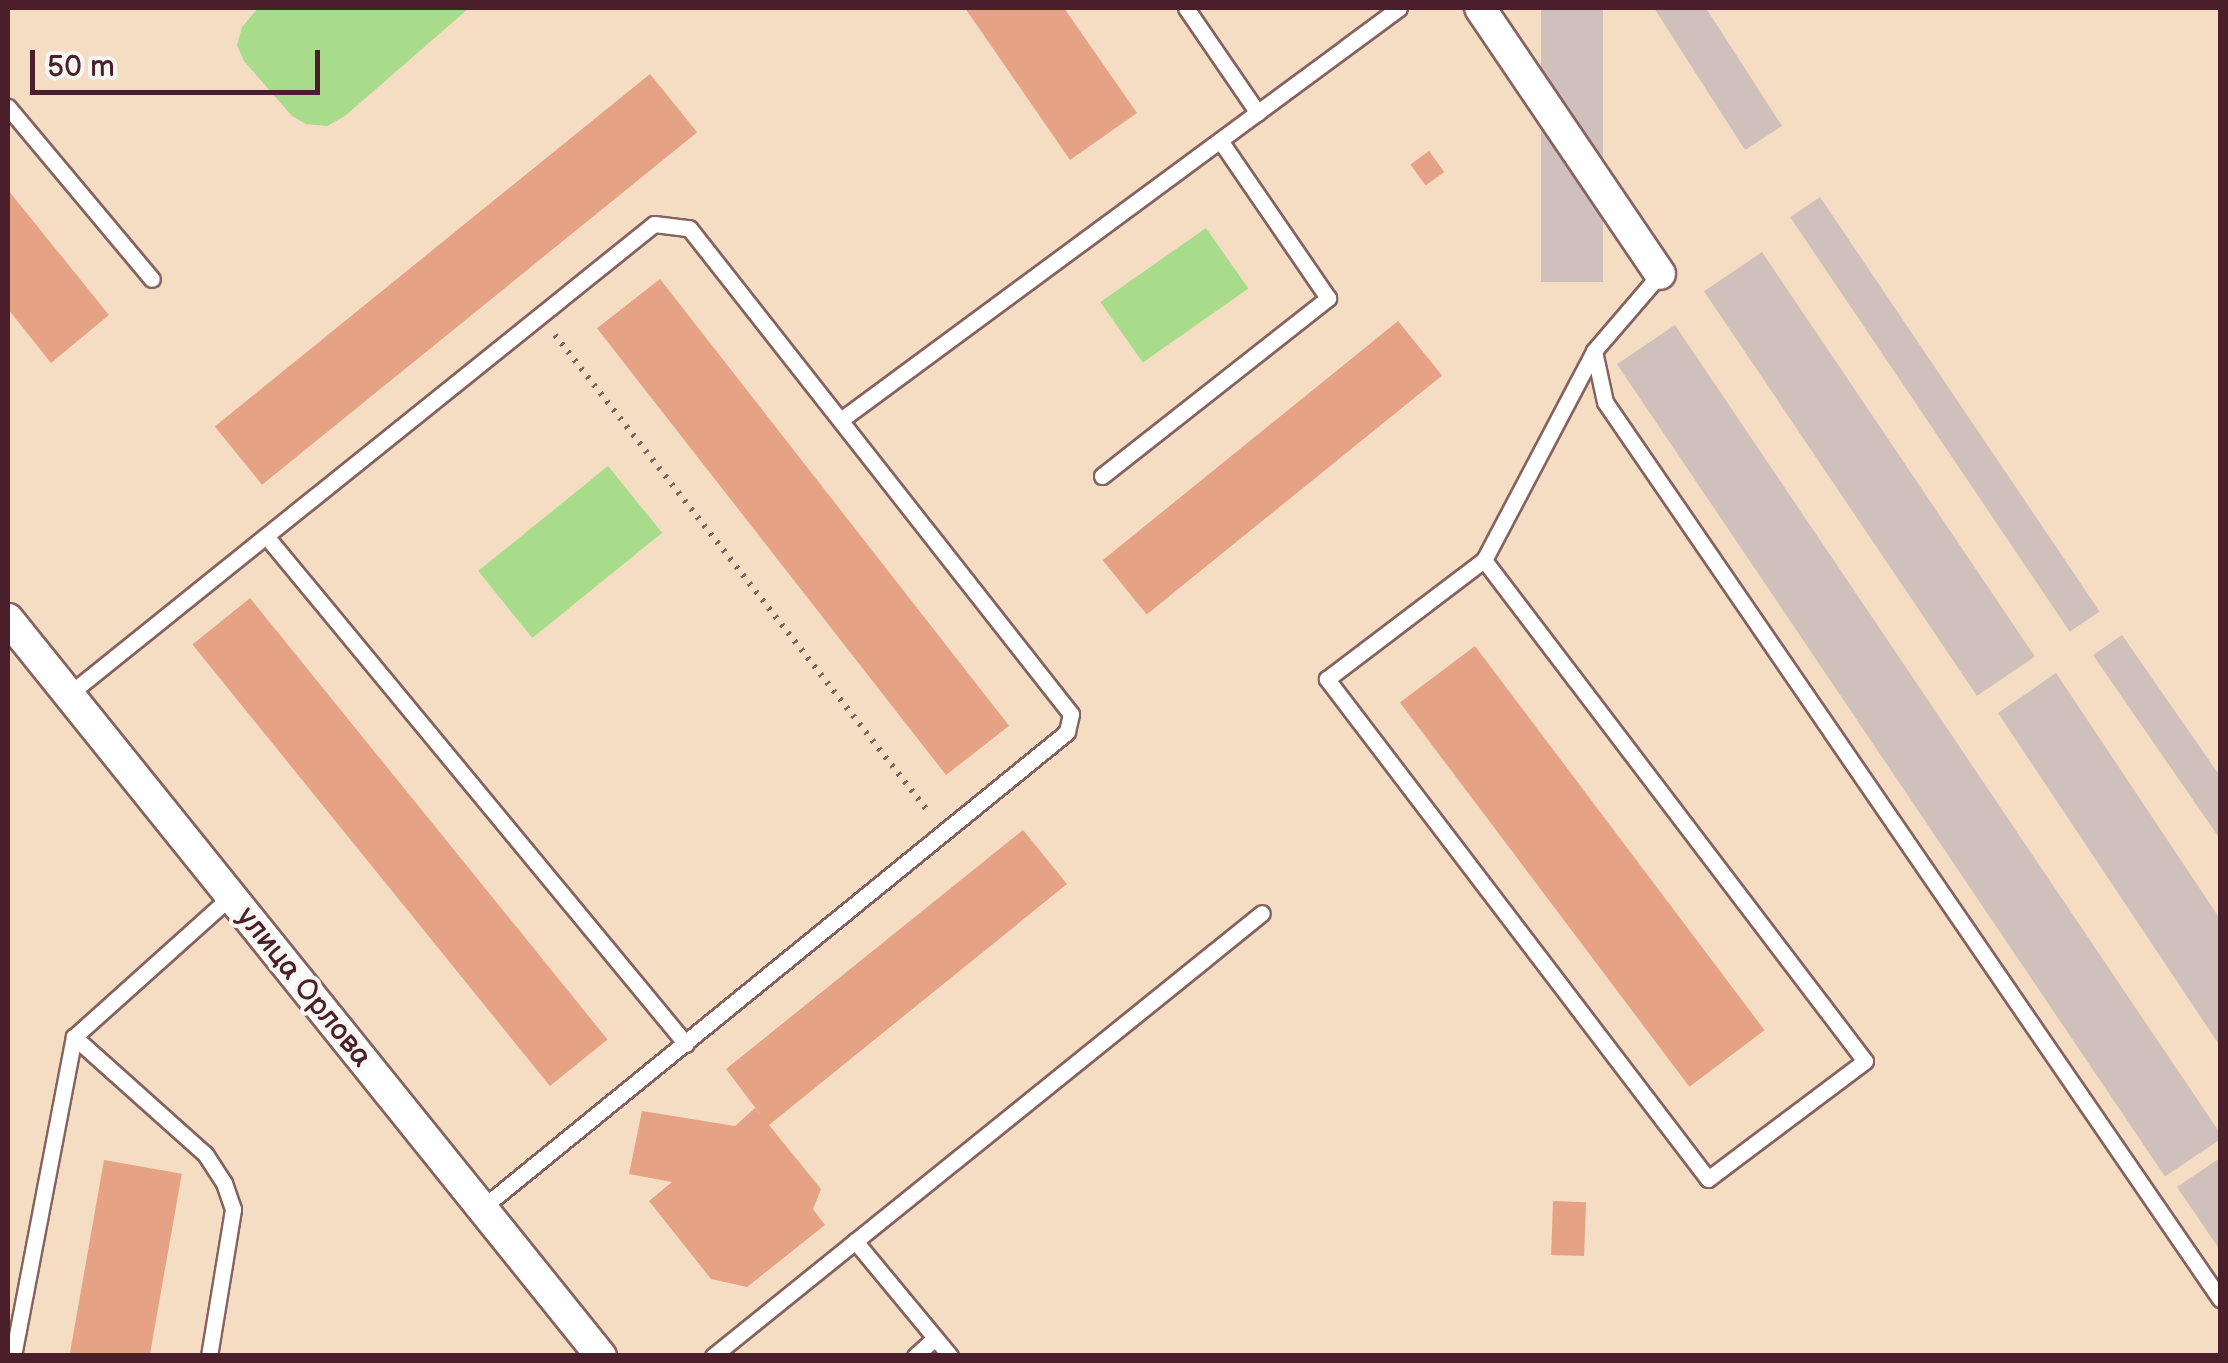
<!DOCTYPE html>
<meta charset="utf-8">
<style>
body{margin:0}
#map{position:relative;width:2228px;height:1363px;overflow:hidden;background:#f4ddc2;font-family:"Balsamiq Sans",sans-serif}
div>[style]{position:absolute}
.industrial>*{inset:0;background:#d0c0bc;transform-origin:0 0}
.green>*{inset:0;background:#a8dc8b;transform-origin:0 0}
.building>*{inset:0;background:#e6a284;transform-origin:0 0}
.path>*{height:6px;margin-top:-3px;transform-origin:0;background:repeating-linear-gradient(90deg,#866260 0 2.5px,transparent 0 10.5px)}
.roads{filter:drop-shadow(2px 0 #866260) drop-shadow(-2px 0 #866260) drop-shadow(0 2px #866260) drop-shadow(0 -2px #866260)}
.service>*{height:15px;margin:-7.5px;padding:0 7.5px;transform-origin:7.5px;border-radius:7.5px;background:#fff}
.minor>*{height:30px;margin:-15px;padding:0 15px;transform-origin:15px;border-radius:15px;background:#fff}
span{translate:-50% -50%;white-space:nowrap;text-align:center;line-height:1.15;-webkit-text-stroke:8px #f6f6f2;paint-order:stroke}
.street-label{font-size:30px;color:#4a1f2b}
.frame{position:absolute;inset:0;border:10px solid #4a1f2b;pointer-events:none}
.scale{position:absolute;left:30px;top:50px;width:290px;height:45px;box-sizing:border-box;border:5px solid #4a1f2b;border-top:0;padding-left:12px;font-size:30px;line-height:35px;white-space:nowrap;color:#4a1f2b;-webkit-text-stroke:8px #f6f6f2;paint-order:stroke}
</style>
<div id="map">
<div class="industrial">
<i style="left:1541px;top:8px;width:62px;height:274px"></i>
<i style="clip-path:polygon(1654px 8px,1706px 8px,1782px 126px,1745px 150px)"></i>
<i style="left:1820px;top:197px;width:500px;height:36px;rotate:56deg"></i>
<i style="left:1762px;top:252px;width:488px;height:70px;rotate:56deg"></i>
<i style="left:1675px;top:325px;width:980px;height:70px;rotate:56deg"></i>
<i style="clip-path:polygon(2122px 635px,2220px 776px,2220px 839px,2093px 655px)"></i>
<i style="clip-path:polygon(2056px 673px,2220px 919px,2220px 1046px,1998px 713px)"></i>
<i style="clip-path:polygon(2220px 1158px,2220px 1250px,2177px 1187px)"></i>
</div>
<div class="green">
<i style="clip-path:polygon(258px 8px,469px 8px,345px 116px,327px 126px,306px 124px,292px 116px,244px 61px,237px 45px,242px 27px)"></i>
<i style="left:1206px;top:228px;width:74px;height:129px;rotate:55deg"></i>
<i style="left:608px;top:466px;width:86px;height:167px;rotate:51deg"></i>
</div>
<div class="building">
<i style="clip-path:polygon(965px 8px,1064px 8px,1137px 113px,1070px 160px)"></i>
<i style="left:650px;top:74px;width:75px;height:560px;rotate:51deg"></i>
<i style="left:1429px;top:151px;width:26px;height:23px;rotate:54deg"></i>
<i style="clip-path:polygon(8px 190px,109px 315px,51px 363px,8px 309px)"></i>
<i style="left:660px;top:279px;width:567px;height:80px;rotate:52deg"></i>
<i style="left:1398px;top:321px;width:70px;height:380px;rotate:51deg"></i>
<i style="left:250px;top:598px;width:568px;height:74px;rotate:51deg"></i>
<i style="left:1475px;top:646px;width:481px;height:94px;rotate:53deg"></i>
<i style="clip-path:polygon(1023px 830px,1067px 884px,769px 1125px,821px 1189px,813px 1209px,825px 1225px,747px 1287px,711px 1279px,649px 1201px,672px 1182px,629px 1174px,642px 1111px,735px 1126px,755px 1108px,763px 1118px,726px 1069px)"></i>
<i style="left:104px;top:1160px;width:79px;height:199px;rotate:10deg"></i>
<i style="left:1553px;top:1201px;width:33px;height:54px;rotate:2deg"></i>
</div>
<div class="path">
<i style="left:555px;top:335px;width:608px;rotate:51.94deg"></i>
</div>
<div class="roads">
<div class="service">
<i style="left:1186px;top:8px;width:127px;rotate:55.6deg"></i>
<i style="left:8px;top:107px;width:224px;rotate:50.1deg"></i>
<i style="left:1660px;top:274px;width:101px;rotate:130.6deg"></i>
<i style="left:1594px;top:351px;width:52px;rotate:77.8deg"></i>
<i style="left:1605px;top:402px;width:1088px;rotate:55.56deg"></i>
<i style="left:842px;top:419px;width:692px;rotate:-36.42deg"></i>
<i style="left:1102px;top:476px;width:288px;rotate:-38.2deg"></i>
<i style="left:1328px;top:298px;width:191px;rotate:-124.4deg"></i>
<i style="left:266px;top:536px;width:659px;rotate:50.42deg"></i>
<i style="left:1484px;top:560px;width:629px;rotate:52.75deg"></i>
<i style="left:1865px;top:1061px;width:196px;rotate:143.1deg"></i>
<i style="left:1708px;top:1179px;width:629px;rotate:-127.31deg"></i>
<i style="left:1327px;top:679px;width:197px;rotate:-37.2deg"></i>
<i style="left:1484px;top:560px;width:236px;rotate:-62.2deg"></i>
<i style="left:68px;top:695px;width:752px;rotate:-38.79deg"></i>
<i style="left:654px;top:224px;width:35px;rotate:7deg"></i>
<i style="left:689px;top:228px;width:618px;rotate:51.83deg"></i>
<i style="left:1071px;top:714px;width:18px;rotate:103deg"></i>
<i style="left:1067px;top:732px;width:754px;rotate:140.87deg"></i>
<i style="left:855px;top:1241px;width:149px;rotate:50.4deg"></i>
<i style="left:13px;top:1356px;width:325px;rotate:-79.2deg"></i>
<i style="left:209px;top:1356px;width:149px;rotate:-80.7deg"></i>
<i style="left:233px;top:1209px;width:28px;rotate:-109deg"></i>
<i style="left:224px;top:1183px;width:35px;rotate:-123deg"></i>
<i style="left:205px;top:1154px;width:176px;rotate:-138.2deg"></i>
<i style="left:74px;top:1037px;width:211px;rotate:-41.9deg"></i>
<i style="left:713px;top:1356px;width:705px;rotate:-38.9deg"></i>
<i style="left:915px;top:1356px;width:27px;rotate:-42deg"></i>
</div>
<div class="minor">
<i style="left:1480px;top:8px;width:321px;rotate:55.9deg"></i>
<i style="left:8px;top:619px;width:946px;rotate:51.18deg"></i>
</div>
</div>
<div class="street-label">
<span style="left:304px;top:987px;rotate:51deg">улица Орлова</span>
</div>
<div class="frame"></div>
<div class="scale">50 m</div>
</div>
